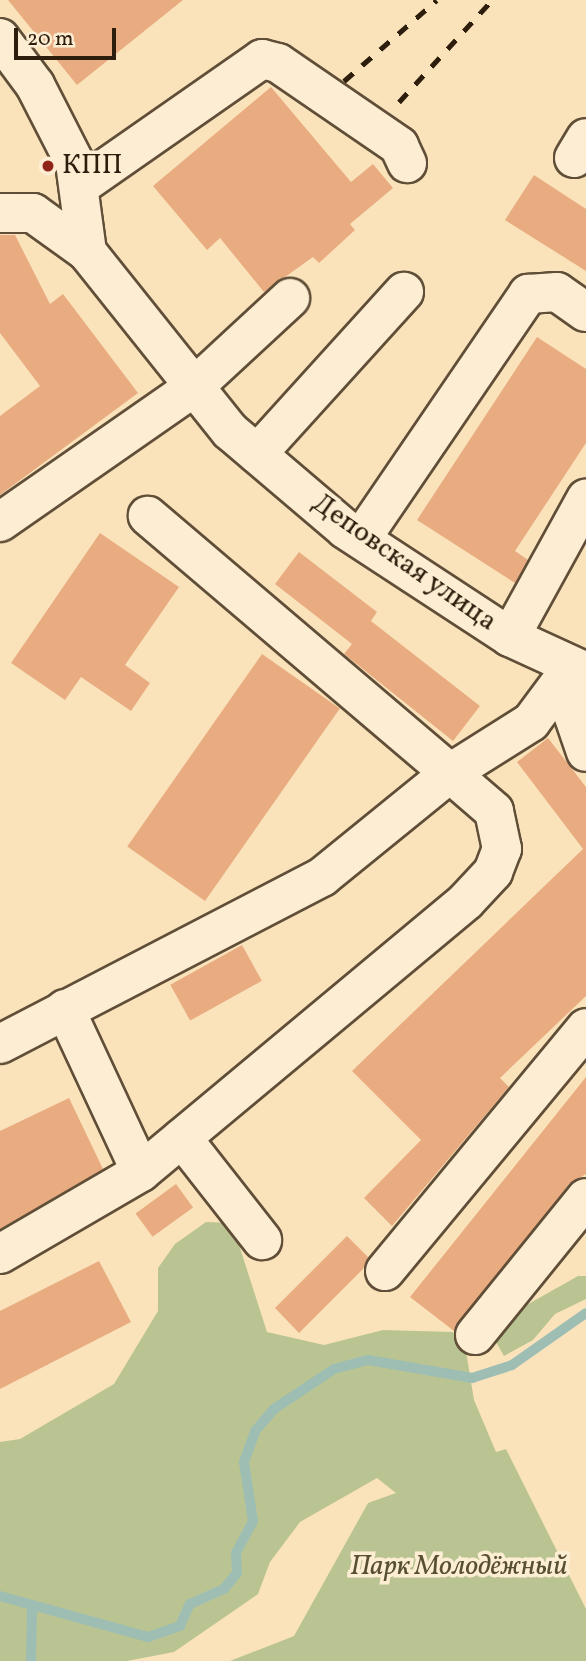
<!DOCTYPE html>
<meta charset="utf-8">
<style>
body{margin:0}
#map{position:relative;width:586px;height:1661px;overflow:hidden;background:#fae3bb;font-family:Vollkorn,serif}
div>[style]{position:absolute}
.green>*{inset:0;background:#bac493}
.stream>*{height:10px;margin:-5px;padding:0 5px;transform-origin:5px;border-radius:5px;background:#9ebeb3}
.building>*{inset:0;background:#e9ac80;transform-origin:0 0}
.roads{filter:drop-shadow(2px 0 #604e38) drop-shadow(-2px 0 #604e38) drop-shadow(0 2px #604e38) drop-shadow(0 -2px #604e38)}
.minor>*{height:38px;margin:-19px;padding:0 19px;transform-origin:19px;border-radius:19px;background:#fcedd3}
.rail>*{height:5px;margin-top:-2.5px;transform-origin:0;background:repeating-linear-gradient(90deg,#2c1d0c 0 12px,transparent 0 24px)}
.dots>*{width:19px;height:19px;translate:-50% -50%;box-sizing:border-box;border:4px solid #fcedd3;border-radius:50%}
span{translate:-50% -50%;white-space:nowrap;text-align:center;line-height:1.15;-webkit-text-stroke:7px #fcedd3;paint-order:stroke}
.poi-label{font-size:28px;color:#2c1d0c}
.left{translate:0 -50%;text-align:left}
.street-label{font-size:28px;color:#2c1d0c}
.park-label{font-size:28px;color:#574f34;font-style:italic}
.scale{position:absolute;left:14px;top:28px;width:102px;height:32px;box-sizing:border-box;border:4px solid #2c1d0c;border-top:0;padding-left:9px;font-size:21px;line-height:24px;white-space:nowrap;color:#2c1d0c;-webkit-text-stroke:5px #fcedd3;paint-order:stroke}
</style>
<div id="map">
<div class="green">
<i style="clip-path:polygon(206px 1222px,232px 1223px,267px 1332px,324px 1345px,383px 1330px,453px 1332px,466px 1351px,474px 1400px,496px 1452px,506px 1449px,586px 1609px,586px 1661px,230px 1661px,294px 1636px,368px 1503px,396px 1493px,377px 1478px,300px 1522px,270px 1562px,258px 1594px,174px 1652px,127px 1661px,0 1661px,0 1442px,20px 1439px,114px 1384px,158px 1311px,158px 1268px,175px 1244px)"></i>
<i style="clip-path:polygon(578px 1276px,586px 1276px,586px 1299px,555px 1314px,533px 1340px,504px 1356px,496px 1342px,498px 1321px)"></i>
</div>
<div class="stream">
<i style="left:0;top:1596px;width:154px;rotate:15.5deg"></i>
<i style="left:148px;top:1637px;width:34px;rotate:-19deg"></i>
<i style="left:180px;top:1626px;width:24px;rotate:-66deg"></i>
<i style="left:190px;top:1604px;width:37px;rotate:-24deg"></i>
<i style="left:224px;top:1589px;width:21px;rotate:-51deg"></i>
<i style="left:237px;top:1573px;width:20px;rotate:-93deg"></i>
<i style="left:236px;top:1553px;width:36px;rotate:-62deg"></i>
<i style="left:253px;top:1521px;width:60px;rotate:-98.7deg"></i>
<i style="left:244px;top:1462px;width:33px;rotate:-70deg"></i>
<i style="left:255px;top:1431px;width:29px;rotate:-49deg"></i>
<i style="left:274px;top:1409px;width:72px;rotate:-33.7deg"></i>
<i style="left:334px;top:1369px;width:35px;rotate:-15deg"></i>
<i style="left:368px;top:1360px;width:106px;rotate:9.8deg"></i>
<i style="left:472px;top:1378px;width:42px;rotate:-18deg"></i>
<i style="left:512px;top:1365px;width:90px;rotate:-35.1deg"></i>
<i style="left:31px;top:1661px;width:53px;rotate:-88.9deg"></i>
</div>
<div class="building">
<i style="clip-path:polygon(8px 0,183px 0,77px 85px)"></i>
<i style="clip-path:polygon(271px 87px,351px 182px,373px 164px,393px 188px,350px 224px,355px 230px,319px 263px,313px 257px,264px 292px,220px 238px,207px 250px,153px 186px)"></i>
<i style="clip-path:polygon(534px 175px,586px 209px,586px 271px,505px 220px)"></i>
<i style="clip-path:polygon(0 235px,15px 235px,50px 304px,63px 294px,138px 393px,0 495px,0 416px,40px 386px,0 333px)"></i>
<i style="clip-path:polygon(537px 337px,586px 369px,586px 443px,515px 551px,528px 560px,515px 583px,417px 520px)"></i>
<i style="clip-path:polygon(100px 533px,179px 587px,125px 665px,150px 683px,131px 711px,81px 677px,65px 700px,11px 663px)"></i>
<i style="clip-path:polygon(299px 552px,377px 612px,371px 621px,480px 706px,453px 741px,344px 654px,352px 644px,275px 584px)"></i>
<i style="left:262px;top:654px;width:95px;height:235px;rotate:35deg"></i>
<i style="clip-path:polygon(548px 738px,586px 787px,586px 996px,500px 1078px,509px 1087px,392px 1226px,364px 1198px,421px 1140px,352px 1071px,583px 849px,517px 762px)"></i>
<i style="left:242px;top:945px;width:41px;height:82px;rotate:61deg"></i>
<i style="clip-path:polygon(586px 1077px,586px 1174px,569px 1184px,454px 1331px,410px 1297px)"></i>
<i style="clip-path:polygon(69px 1098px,103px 1169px,0 1229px,0 1131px)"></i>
<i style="left:176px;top:1184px;width:29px;height:50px;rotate:54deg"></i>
<i style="clip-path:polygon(347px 1236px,368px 1257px,363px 1269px,299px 1333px,275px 1308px)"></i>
<i style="clip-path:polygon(99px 1261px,131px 1322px,0 1389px,0 1311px)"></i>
</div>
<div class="roads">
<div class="minor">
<i style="left:0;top:38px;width:59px;rotate:53.3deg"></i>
<i style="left:35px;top:85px;width:88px;rotate:62.9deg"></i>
<i style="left:75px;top:163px;width:90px;rotate:82.3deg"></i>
<i style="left:574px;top:158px;width:23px;rotate:-59deg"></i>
<i style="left:80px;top:186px;width:222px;rotate:-34.9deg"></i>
<i style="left:262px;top:59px;width:16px;rotate:14deg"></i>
<i style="left:278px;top:63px;width:147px;rotate:34.4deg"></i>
<i style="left:399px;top:146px;width:19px;rotate:65deg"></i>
<i style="left:0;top:213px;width:33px"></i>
<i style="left:33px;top:213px;width:67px;rotate:35.8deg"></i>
<i style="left:87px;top:252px;width:229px;rotate:51.4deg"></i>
<i style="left:230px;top:431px;width:151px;rotate:40.4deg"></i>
<i style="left:345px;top:529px;width:197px;rotate:33.2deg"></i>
<i style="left:510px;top:637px;width:84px;rotate:24.7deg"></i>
<i style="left:257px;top:454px;width:219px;rotate:-47.8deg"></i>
<i style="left:0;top:522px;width:236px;rotate:-34.8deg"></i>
<i style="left:194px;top:387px;width:131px;rotate:-42.8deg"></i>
<i style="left:361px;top:539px;width:297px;rotate:-55.7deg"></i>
<i style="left:528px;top:294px;width:29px;rotate:-4deg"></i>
<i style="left:557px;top:292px;width:35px;rotate:35deg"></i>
<i style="left:510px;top:637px;width:158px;rotate:-61.2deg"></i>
<i style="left:586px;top:681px;width:35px;rotate:112deg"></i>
<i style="left:573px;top:714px;width:40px;rotate:71.1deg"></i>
<i style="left:0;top:1044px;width:363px;rotate:-27.4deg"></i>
<i style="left:322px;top:877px;width:165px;rotate:-39.1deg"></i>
<i style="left:450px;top:773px;width:397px;rotate:-139.6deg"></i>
<i style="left:182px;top:1138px;width:130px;rotate:51.9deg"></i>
<i style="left:141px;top:1172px;width:423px;rotate:-39.8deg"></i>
<i style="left:466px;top:901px;width:40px;rotate:-47deg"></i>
<i style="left:493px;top:872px;width:25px;rotate:-69deg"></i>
<i style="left:502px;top:849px;width:39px;rotate:-102deg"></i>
<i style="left:494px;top:811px;width:58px;rotate:-139.2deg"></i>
<i style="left:450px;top:773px;width:96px;rotate:-32.2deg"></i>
<i style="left:531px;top:722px;width:69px;rotate:-53.3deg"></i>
<i style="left:0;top:1254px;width:163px;rotate:-30.2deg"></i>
<i style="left:141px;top:1172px;width:180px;rotate:-115deg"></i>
<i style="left:385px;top:1271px;width:315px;rotate:-50.4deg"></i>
<i style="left:475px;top:1335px;width:176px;rotate:-51deg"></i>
</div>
</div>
<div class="rail">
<i style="left:344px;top:81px;width:123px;rotate:-41.1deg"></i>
<i style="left:399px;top:102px;width:138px;rotate:-47.6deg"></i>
</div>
<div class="dots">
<i style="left:48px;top:166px;background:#8f2418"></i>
</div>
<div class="poi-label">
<span class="left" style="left:62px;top:166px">КПП</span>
</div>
<div class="street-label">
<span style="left:404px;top:563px;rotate:35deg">Деповская улица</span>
</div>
<div class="park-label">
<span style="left:459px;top:1567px">Парк Молодёжный</span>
</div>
<div class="scale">20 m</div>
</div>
